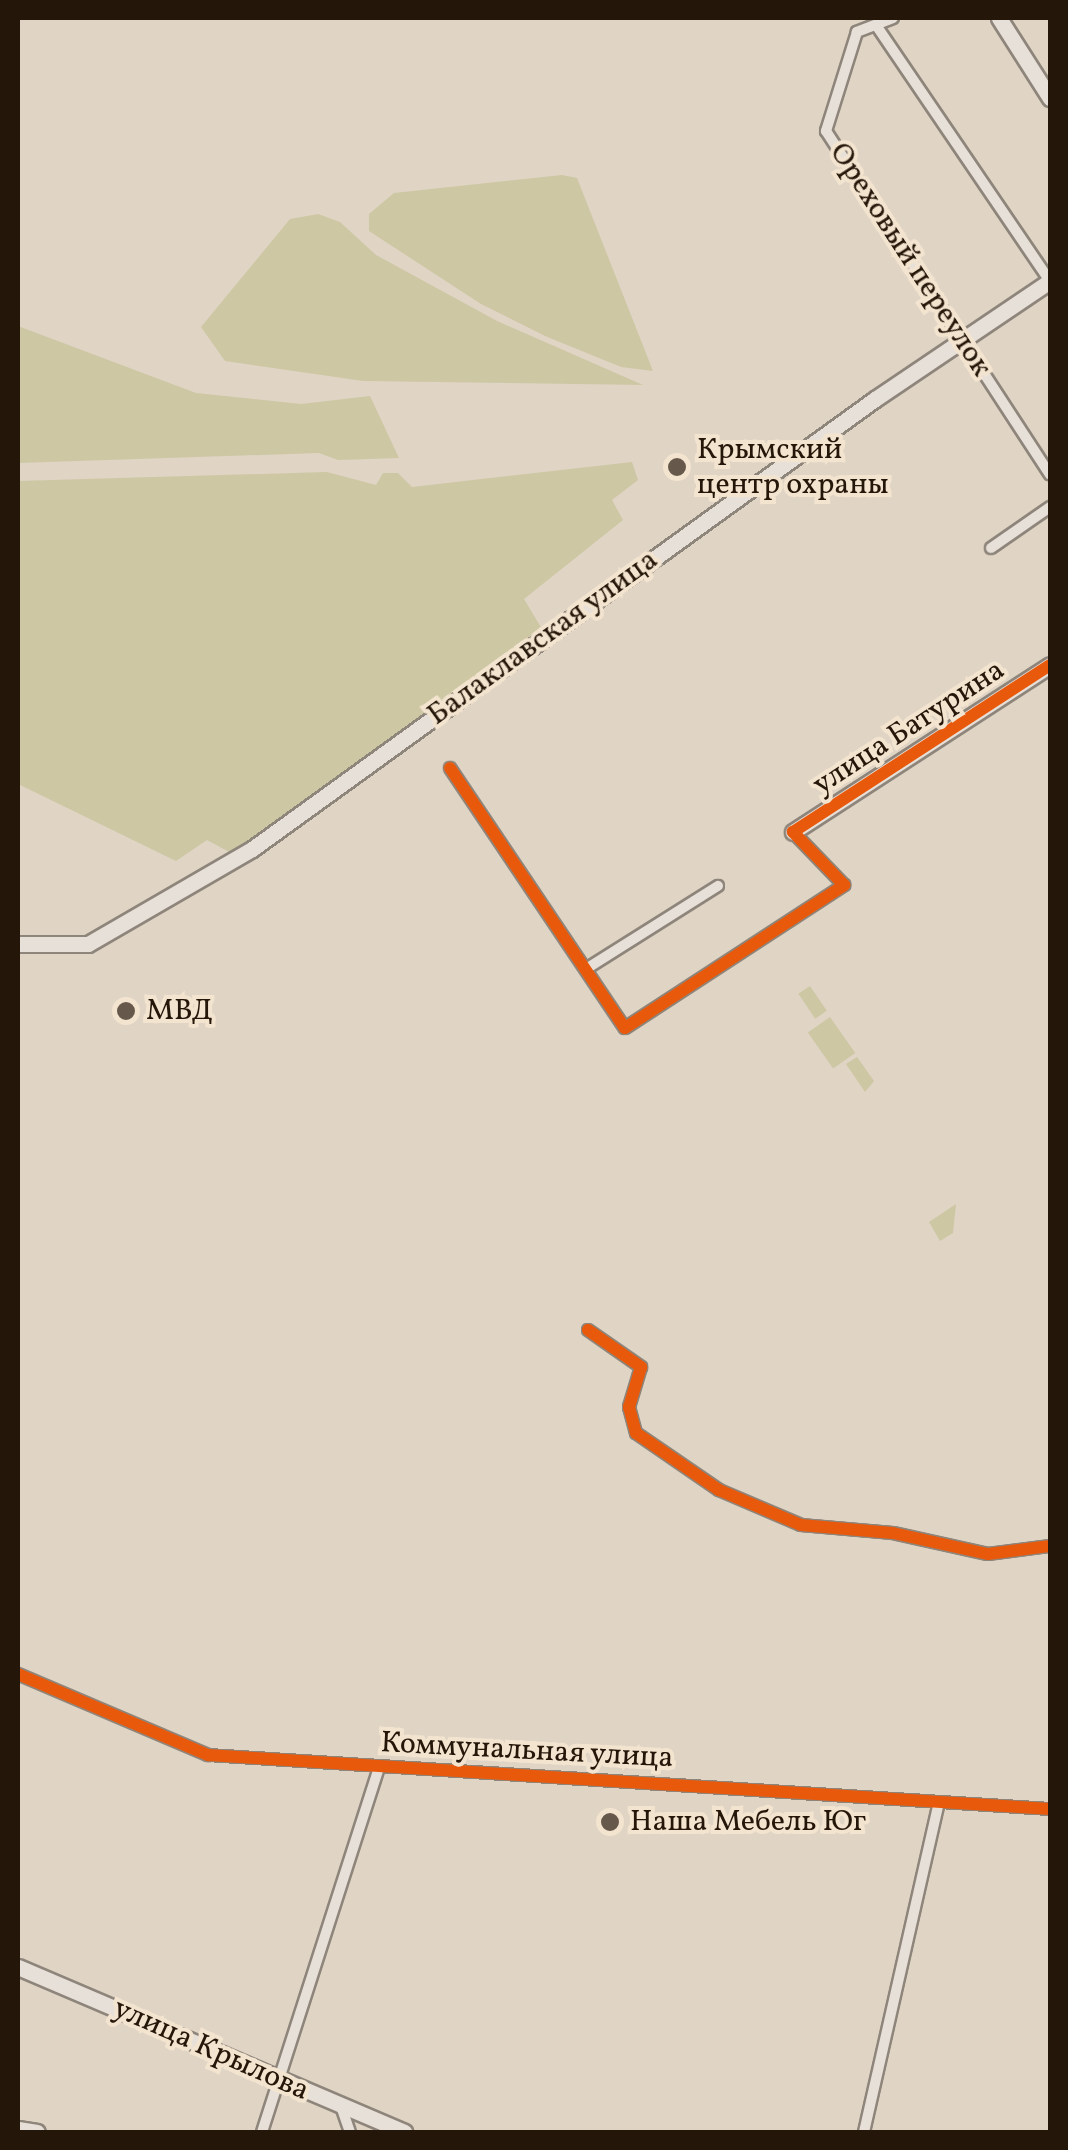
<!DOCTYPE html>
<meta charset="utf-8">
<style>
body{margin:0}
#map{position:relative;width:1068px;height:2150px;overflow:hidden;background:#e0d4c4;font-family:Vollkorn,serif}
div>[style]{position:absolute}
.green>*{inset:0;background:#cdc7a4;transform-origin:0 0}
.roads{filter:drop-shadow(2px 0 #8e857b) drop-shadow(-2px 0 #8e857b) drop-shadow(0 2px #8e857b) drop-shadow(0 -2px #8e857b)}
.street>*{height:10px;margin:-5px;padding:0 5px;transform-origin:5px;border-radius:5px;background:#e7e0d8}
.secondary>*{height:15px;margin:-7.5px;padding:0 7.5px;transform-origin:7.5px;border-radius:7.5px;background:#e7e0d8}
.cycleway>*{height:12px;margin:-6px;padding:0 6px;transform-origin:6px;border-radius:6px;background:#e8590c}
.dots>*{width:28px;height:28px;translate:-50% -50%;box-sizing:border-box;border:5px solid #f3e4d0;border-radius:50%}
span{translate:-50% -50%;white-space:nowrap;text-align:center;line-height:1.15;-webkit-text-stroke:8px #f3e4d0;paint-order:stroke}
.street-label{font-size:30px;color:#241608}
.poi-label{font-size:30px;color:#241608}
.left{translate:0 -50%;text-align:left}
.frame{position:absolute;inset:0;border:20px solid #241608;pointer-events:none}
</style>
<div id="map">
<div class="green">
<i style="clip-path:polygon(562px 175px,577px 178px,653px 371px,621px 367px,545px 336px,481px 304px,369px 231px,369px 214px,394px 193px)"></i>
<i style="clip-path:polygon(318px 214px,340px 222px,376px 255px,497px 321px,643px 385px,363px 381px,225px 361px,201px 327px,290px 219px)"></i>
<i style="clip-path:polygon(18px 326px,196px 393px,301px 404px,370px 396px,399px 458px,338px 460px,319px 453px,18px 463px)"></i>
<i style="clip-path:polygon(632px 462px,638px 480px,612px 500px,623px 520px,524px 599px,542px 629px,231px 853px,207px 840px,176px 861px,18px 784px,18px 481px,327px 472px,376px 485px,383px 473px,398px 473px,412px 487px)"></i>
<i style="left:810px;top:986px;width:30px;height:14px;rotate:56deg"></i>
<i style="left:830px;top:1017px;width:44px;height:27px;rotate:55deg"></i>
<i style="clip-path:polygon(857px 1057px,874px 1081px,865px 1092px,846px 1064px)"></i>
<i style="clip-path:polygon(956px 1204px,953px 1233px,940px 1241px,929px 1222px)"></i>
</div>
<div class="roads">
<div class="street">
<i style="left:893px;top:18px;width:39px;rotate:159deg"></i>
<i style="left:857px;top:32px;width:104px;rotate:107.4deg"></i>
<i style="left:826px;top:131px;width:410px;rotate:56.9deg"></i>
<i style="left:878px;top:28px;width:306px;rotate:55.8deg"></i>
<i style="left:991px;top:548px;width:72px;rotate:-34.8deg"></i>
<i style="left:450px;top:768px;width:313px;rotate:56.1deg"></i>
<i style="left:625px;top:1028px;width:262px;rotate:-33.1deg"></i>
<i style="left:844px;top:885px;width:74px;rotate:-133.9deg"></i>
<i style="left:586px;top:969px;width:156px;rotate:-32.2deg"></i>
<i style="left:588px;top:1330px;width:65px;rotate:34.9deg"></i>
<i style="left:641px;top:1367px;width:42px;rotate:106.7deg"></i>
<i style="left:629px;top:1407px;width:27px;rotate:75deg"></i>
<i style="left:636px;top:1433px;width:101px;rotate:34.5deg"></i>
<i style="left:719px;top:1490px;width:89px;rotate:23.1deg"></i>
<i style="left:801px;top:1525px;width:92px;rotate:5deg"></i>
<i style="left:893px;top:1533px;width:97px;rotate:12.5deg"></i>
<i style="left:988px;top:1554px;width:63px;rotate:-7.4deg"></i>
<i style="left:18px;top:1674px;width:207px;rotate:23.1deg"></i>
<i style="left:208px;top:1755px;width:844px;rotate:3.67deg"></i>
<i style="left:342px;top:2109px;width:24px;rotate:71deg"></i>
<i style="left:262px;top:2132px;width:383px;rotate:-72.2deg"></i>
<i style="left:864px;top:2132px;width:338px;rotate:-77.2deg"></i>
</div>
<div class="secondary">
<i style="left:999px;top:18px;width:95px;rotate:57.5deg"></i>
<i style="left:793px;top:832px;width:306px;rotate:-33deg"></i>
<i style="left:18px;top:944px;width:70px"></i>
<i style="left:88px;top:944px;width:190px;rotate:-30.1deg"></i>
<i style="left:252px;top:849px;width:769px;rotate:-35.84deg"></i>
<i style="left:875px;top:399px;width:211px;rotate:-34deg"></i>
<i style="left:18px;top:1967px;width:420px;rotate:23.1deg"></i>
<i style="left:18px;top:2129px;width:19px;rotate:9deg"></i>
</div>
</div>
<div class="cycleway">
<i style="left:450px;top:768px;width:313px;rotate:56.1deg"></i>
<i style="left:625px;top:1028px;width:262px;rotate:-33.1deg"></i>
<i style="left:844px;top:885px;width:74px;rotate:-133.9deg"></i>
<i style="left:793px;top:832px;width:306px;rotate:-33deg"></i>
<i style="left:588px;top:1330px;width:65px;rotate:34.9deg"></i>
<i style="left:641px;top:1367px;width:42px;rotate:106.7deg"></i>
<i style="left:629px;top:1407px;width:27px;rotate:75deg"></i>
<i style="left:636px;top:1433px;width:101px;rotate:34.5deg"></i>
<i style="left:719px;top:1490px;width:89px;rotate:23.1deg"></i>
<i style="left:801px;top:1525px;width:92px;rotate:5deg"></i>
<i style="left:893px;top:1533px;width:97px;rotate:12.5deg"></i>
<i style="left:988px;top:1554px;width:63px;rotate:-7.4deg"></i>
<i style="left:18px;top:1674px;width:207px;rotate:23.1deg"></i>
<i style="left:208px;top:1755px;width:844px;rotate:3.67deg"></i>
</div>
<div class="dots">
<i style="left:677px;top:467px;background:#66584a"></i>
<i style="left:126px;top:1011px;background:#66584a"></i>
<i style="left:610px;top:1822px;background:#66584a"></i>
</div>
<div class="street-label">
<span style="left:910px;top:260px;rotate:57deg">Ореховый переулок</span>
<span style="left:543px;top:638px;rotate:-36deg">Балаклавская улица</span>
<span style="left:909px;top:728px;rotate:-33deg">улица Батурина</span>
<span style="left:527px;top:1751px;rotate:3deg">Коммунальная улица</span>
<span style="left:211px;top:2050px;rotate:24deg">улица Крылова</span>
</div>
<div class="poi-label">
<span class="left" style="left:697px;top:467px">Крымский<br>центр охраны</span>
<span class="left" style="left:146px;top:1011px">МВД</span>
<span class="left" style="left:630px;top:1822px">Наша Мебель Юг</span>
</div>
<div class="frame"></div>
</div>
